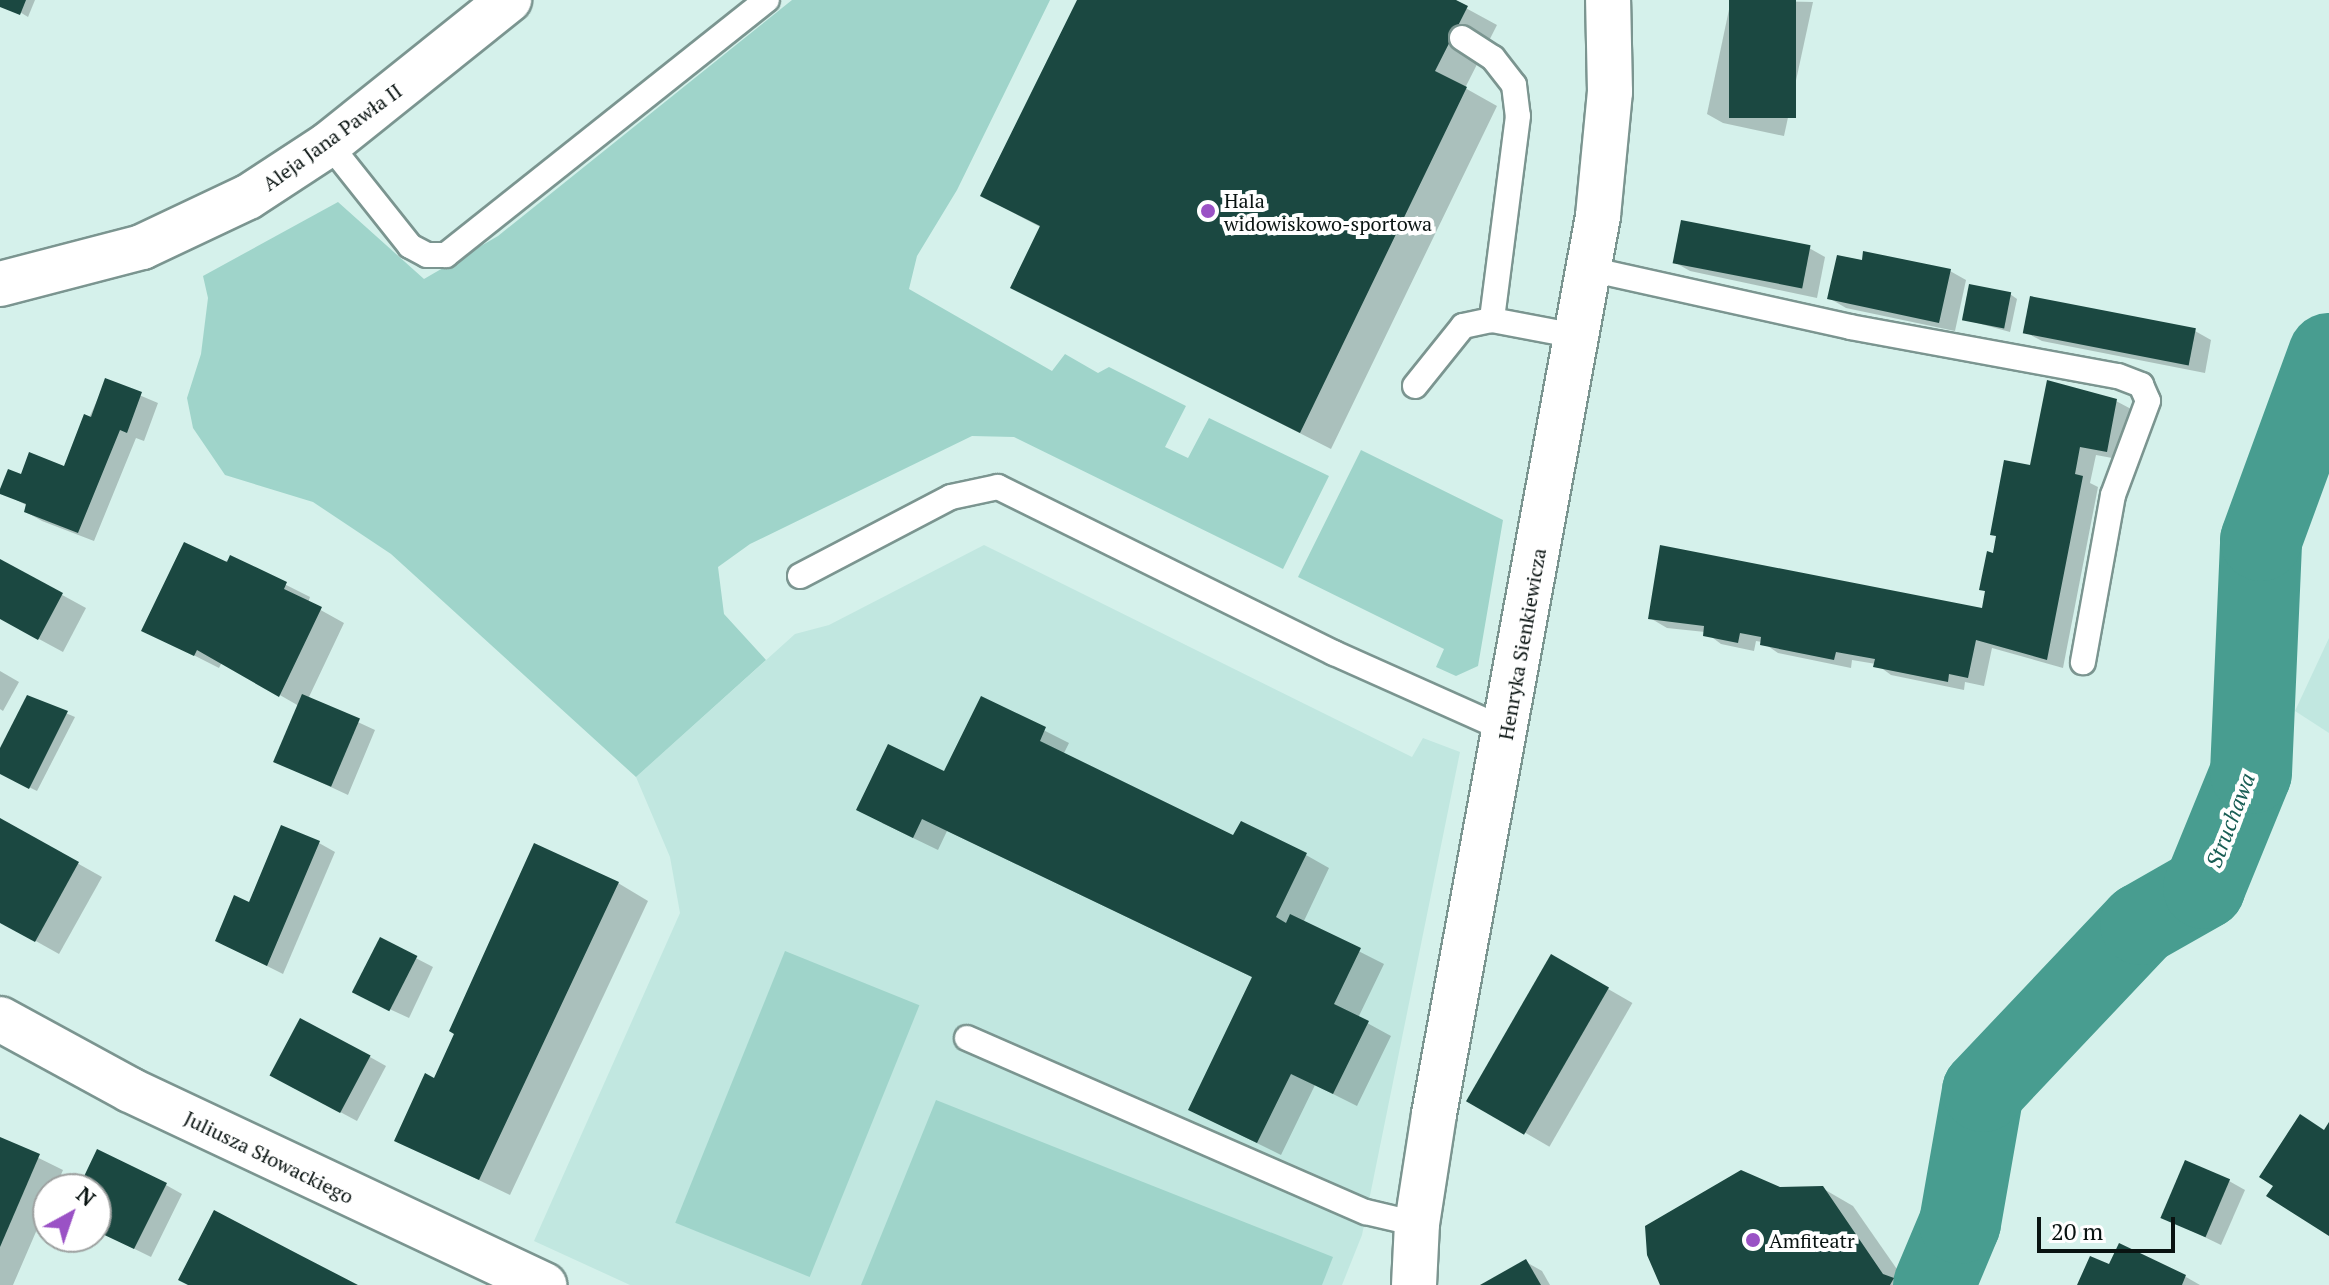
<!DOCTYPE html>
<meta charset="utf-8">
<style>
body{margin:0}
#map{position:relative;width:2329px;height:1285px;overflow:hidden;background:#d5f1eb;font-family:"PT Serif",serif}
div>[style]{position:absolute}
.built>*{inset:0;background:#c1e7e0}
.green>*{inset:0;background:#9fd4ca;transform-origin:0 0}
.shadow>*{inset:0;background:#0003;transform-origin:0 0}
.river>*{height:82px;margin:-41px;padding:0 41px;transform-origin:41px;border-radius:41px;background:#489d90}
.building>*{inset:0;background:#1b4841;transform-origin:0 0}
.roads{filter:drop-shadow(2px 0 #7b9590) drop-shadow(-2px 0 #7b9590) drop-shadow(0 2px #7b9590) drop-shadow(0 -2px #7b9590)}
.service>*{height:24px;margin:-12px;padding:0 12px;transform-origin:12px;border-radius:12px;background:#fff}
.minor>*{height:44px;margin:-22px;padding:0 22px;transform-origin:22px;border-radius:22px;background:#fff}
.tertiary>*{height:44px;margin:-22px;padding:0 22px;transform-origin:22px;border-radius:22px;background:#fff}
.dots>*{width:22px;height:22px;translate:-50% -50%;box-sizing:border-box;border:4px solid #fff;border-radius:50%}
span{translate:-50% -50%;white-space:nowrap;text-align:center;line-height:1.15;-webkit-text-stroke:8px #fff;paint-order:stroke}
.street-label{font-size:20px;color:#091311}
.poi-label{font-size:20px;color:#091311}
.left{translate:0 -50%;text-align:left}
.water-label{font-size:22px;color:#185d54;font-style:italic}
.north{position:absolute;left:32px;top:1173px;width:80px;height:80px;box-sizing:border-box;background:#fff;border:2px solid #9da1a0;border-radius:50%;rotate:40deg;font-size:22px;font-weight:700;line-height:32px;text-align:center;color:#091311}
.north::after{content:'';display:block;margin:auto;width:28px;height:36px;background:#9a52c5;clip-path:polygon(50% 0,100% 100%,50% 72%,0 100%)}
.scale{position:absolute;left:2037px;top:1217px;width:138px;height:36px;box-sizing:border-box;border:4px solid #091311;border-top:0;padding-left:10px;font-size:24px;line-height:28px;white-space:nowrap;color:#091311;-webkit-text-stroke:6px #fff;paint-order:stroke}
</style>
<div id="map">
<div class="built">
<i style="clip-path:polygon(984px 545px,1412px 757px,1423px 738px,1460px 752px,1362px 1235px,1342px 1285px,630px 1285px,534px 1241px,680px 913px,670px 857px,636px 777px,795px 634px,829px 625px)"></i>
<i style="clip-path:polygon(2329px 638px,2329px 733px,2295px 711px)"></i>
</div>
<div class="green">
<i style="clip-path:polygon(792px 0,1050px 0,957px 190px,917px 256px,909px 289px,1052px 371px,1065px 354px,1098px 373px,1109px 367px,1186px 406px,1165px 447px,1188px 458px,1209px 418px,1329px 476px,1283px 569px,1014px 437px,972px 436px,750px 544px,718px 567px,724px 614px,766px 660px,636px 777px,391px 554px,313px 502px,225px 475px,193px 428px,187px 398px,201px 354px,208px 298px,203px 276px,338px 202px,424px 279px,498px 236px)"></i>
<i style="clip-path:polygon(1361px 450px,1503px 520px,1478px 666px,1456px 676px,1436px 667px,1444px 649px,1298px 577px)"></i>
<i style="left:785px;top:951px;width:145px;height:293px;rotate:22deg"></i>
<i style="clip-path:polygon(936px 1100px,1333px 1257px,1322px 1285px,861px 1285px)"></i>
</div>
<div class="shadow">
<i style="clip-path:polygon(0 0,35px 0,28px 17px)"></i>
<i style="clip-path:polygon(1079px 0,1451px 0,1497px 25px,1465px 88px,1497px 106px,1331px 449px,1012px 287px,1042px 228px,982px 196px)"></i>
<i style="clip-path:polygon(1731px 0,1813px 2px,1784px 136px,1723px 123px,1707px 114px)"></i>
<i style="clip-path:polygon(1809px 248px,1825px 257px,1817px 298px,1690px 271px,1674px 262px)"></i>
<i style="clip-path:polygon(1864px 262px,1950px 271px,1966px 280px,1955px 331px,1846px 308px,1829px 298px)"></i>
<i style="clip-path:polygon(2010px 294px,2017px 299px,2010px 332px,1963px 319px)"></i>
<i style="clip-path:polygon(2195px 331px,2211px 340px,2205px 373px,2042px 341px,2025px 332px)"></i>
<i style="clip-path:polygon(106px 381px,158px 403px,144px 441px,136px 438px,94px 541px,42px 521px,26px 512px,28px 506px,1px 492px,22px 477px,66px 468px)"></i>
<i style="clip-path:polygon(2116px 401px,2133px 410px,2123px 460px,2096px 455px,2090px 483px,2098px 487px,2063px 668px,1992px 648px,1984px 686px,1965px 682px,1964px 690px,1891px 675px,1876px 664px,1852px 660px,1851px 668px,1778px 653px,1762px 642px,1756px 641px,1754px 651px,1721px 644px,1705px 632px,1667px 628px,1650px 618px,1984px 611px,1987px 592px,1981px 589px,1998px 537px,1992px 534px,2031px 468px)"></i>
<i style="clip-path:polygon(231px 557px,310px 597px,308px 603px,344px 623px,308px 699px,375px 730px,348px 795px,275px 761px,299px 706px,222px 662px,219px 668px,144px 630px)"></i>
<i style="clip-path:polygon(0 561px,86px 608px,63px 652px,0 618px)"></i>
<i style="clip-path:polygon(0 671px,19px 682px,3px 711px,0 709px)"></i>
<i style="clip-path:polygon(28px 697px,75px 717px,37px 791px,0 773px,0 753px)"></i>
<i style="clip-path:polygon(982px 699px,1069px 743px,1063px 755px,1234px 838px,1306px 855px,1329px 868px,1303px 923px,1384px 964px,1358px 1018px,1391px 1036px,1357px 1106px,1315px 1085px,1281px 1155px,1214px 1122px,1254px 978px,947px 831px,938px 850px,882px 823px,945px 774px)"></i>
<i style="clip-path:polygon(0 820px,102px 877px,59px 954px,0 921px)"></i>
<i style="clip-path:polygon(319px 843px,335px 852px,283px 974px,233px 949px,250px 904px)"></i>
<i style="clip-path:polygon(618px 883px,648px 901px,510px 1195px,397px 1141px,435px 1081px)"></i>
<i style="clip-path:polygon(381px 940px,433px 967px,409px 1018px,372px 1001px)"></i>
<i style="left:1551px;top:956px;width:94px;height:166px;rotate:30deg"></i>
<i style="clip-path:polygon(370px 1057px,386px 1066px,357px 1121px,288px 1084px)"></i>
<i style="clip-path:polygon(0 1139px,63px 1170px,55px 1189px,48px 1189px,48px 1204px,13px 1285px,0 1285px)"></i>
<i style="clip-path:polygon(2229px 1181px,2245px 1190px,2221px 1245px,2163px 1217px)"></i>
<i style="clip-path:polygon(166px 1185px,182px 1194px,151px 1257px,96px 1230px,96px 1189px,80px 1189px)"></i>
<i style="clip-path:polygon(1822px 1188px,1853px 1206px,1908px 1285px,1664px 1285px,1779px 1189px)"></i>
<i style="clip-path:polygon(2120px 1246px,2186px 1277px,2200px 1285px,2079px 1285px,2110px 1267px)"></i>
<i style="clip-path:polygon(1526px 1262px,1542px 1271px,1550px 1285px,1484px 1285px)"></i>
</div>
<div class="river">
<i style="left:1934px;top:1285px;width:67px;rotate:-67.2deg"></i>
<i style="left:1960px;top:1223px;width:134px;rotate:-80.1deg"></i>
<i style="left:1983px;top:1091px;width:230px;rotate:-46.6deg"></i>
<i style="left:2141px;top:924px;width:73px;rotate:-29.7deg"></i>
<i style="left:2204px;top:888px;width:124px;rotate:-67.8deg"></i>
<i style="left:2251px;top:773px;width:233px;rotate:-87.5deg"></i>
<i style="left:2261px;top:540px;width:198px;rotate:-69.9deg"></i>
</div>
<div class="building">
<i style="clip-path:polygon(0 0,26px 0,20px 15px,0 7px)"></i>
<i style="clip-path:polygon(1077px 0,1456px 0,1468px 6px,1435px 71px,1467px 87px,1300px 433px,1010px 288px,1040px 226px,980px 196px)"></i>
<i style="left:1729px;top:0;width:67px;height:118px"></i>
<i style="left:1681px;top:220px;width:132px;height:44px;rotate:11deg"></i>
<i style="clip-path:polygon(1863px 251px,1951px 269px,1939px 323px,1827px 299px,1837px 255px,1862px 260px)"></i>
<i style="left:1969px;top:284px;width:43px;height:37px;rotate:11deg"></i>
<i style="left:2030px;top:296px;width:169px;height:38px;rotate:11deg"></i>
<i style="clip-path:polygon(105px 378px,142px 392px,127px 433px,120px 430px,78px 533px,24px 512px,26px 504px,0 494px,0 489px,8px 469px,21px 474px,29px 452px,64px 466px,84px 414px,91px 417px)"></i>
<i style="clip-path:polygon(2047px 380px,2117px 399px,2107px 452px,2080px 447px,2075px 474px,2083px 476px,2047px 660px,1976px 640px,1968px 678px,1949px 674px,1948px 682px,1873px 667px,1875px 659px,1836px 652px,1834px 660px,1760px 645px,1761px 637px,1740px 633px,1738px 643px,1703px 636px,1704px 626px,1648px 619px,1660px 545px,1982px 608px,1985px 591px,1979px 590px,1987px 551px,1993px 553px,1996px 536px,1990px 535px,2004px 460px,2030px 465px)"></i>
<i style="clip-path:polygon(184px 542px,227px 562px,230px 555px,287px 582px,284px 589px,322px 607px,279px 697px,197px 650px,194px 656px,141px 631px)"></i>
<i style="clip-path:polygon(0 559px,63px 593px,38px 640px,0 619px)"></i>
<i style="left:302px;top:694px;width:63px;height:74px;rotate:23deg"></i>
<i style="clip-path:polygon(27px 695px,68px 711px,29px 789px,0 774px,0 748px)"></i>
<i style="clip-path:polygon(981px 696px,1046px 727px,1040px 741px,1233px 835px,1241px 821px,1307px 853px,1276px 917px,1286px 923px,1290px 914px,1361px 948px,1334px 1004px,1369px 1021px,1333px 1094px,1291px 1074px,1257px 1143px,1188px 1110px,1252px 977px,922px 819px,913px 838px,856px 810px,888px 744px,944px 771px)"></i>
<i style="clip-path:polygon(0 818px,79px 862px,35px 942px,0 923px)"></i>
<i style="clip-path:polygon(281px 825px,320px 841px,267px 966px,215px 941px,234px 895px,249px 902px)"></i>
<i style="clip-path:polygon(534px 843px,619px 882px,479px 1180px,394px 1141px,425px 1073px,434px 1078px,454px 1034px,449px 1031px)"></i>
<i style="left:380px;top:937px;width:42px;height:62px;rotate:27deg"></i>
<i style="left:1551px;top:954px;width:67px;height:170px;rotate:30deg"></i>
<i style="left:300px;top:1018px;width:80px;height:65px;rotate:28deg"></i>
<i style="clip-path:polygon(2300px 1114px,2324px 1130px,2329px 1122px,2329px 1236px,2266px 1196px,2273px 1186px,2259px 1177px)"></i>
<i style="clip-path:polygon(0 1137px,40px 1154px,0 1247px)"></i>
<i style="clip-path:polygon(97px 1149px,167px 1183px,134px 1249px,96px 1231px,96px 1189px,78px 1189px)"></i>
<i style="left:2185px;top:1160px;width:49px;height:63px;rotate:23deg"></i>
<i style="clip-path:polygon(1741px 1170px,1780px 1187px,1823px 1186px,1883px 1274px,1894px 1278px,1890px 1285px,1660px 1285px,1647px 1255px,1645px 1226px)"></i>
<i style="clip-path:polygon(214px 1210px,298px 1254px,358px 1285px,188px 1285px,178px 1280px)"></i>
<i style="clip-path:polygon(2119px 1243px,2186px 1275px,2182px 1285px,2077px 1285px,2090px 1256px,2109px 1264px)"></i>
<i style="clip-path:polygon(1526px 1259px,1541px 1285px,1480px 1285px)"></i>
</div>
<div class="roads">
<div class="service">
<i style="left:1462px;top:38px;width:37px;rotate:33deg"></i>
<i style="left:1493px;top:58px;width:34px;rotate:52deg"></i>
<i style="left:1514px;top:85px;width:31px;rotate:83deg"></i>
<i style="left:1518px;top:116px;width:206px;rotate:97.3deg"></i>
<i style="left:329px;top:144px;width:130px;rotate:51.5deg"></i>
<i style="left:410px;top:246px;width:19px;rotate:28deg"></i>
<i style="left:427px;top:255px;width:19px"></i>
<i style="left:446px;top:255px;width:410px;rotate:-38.5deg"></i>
<i style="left:1589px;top:269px;width:267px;rotate:12.5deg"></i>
<i style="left:1850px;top:327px;width:272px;rotate:10.4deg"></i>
<i style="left:2118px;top:376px;width:25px;rotate:21deg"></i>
<i style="left:2141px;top:385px;width:17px;rotate:66deg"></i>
<i style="left:2148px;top:401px;width:100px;rotate:110.4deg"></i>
<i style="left:2113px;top:495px;width:170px;rotate:100.2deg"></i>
<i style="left:1415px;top:386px;width:77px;rotate:-51.3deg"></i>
<i style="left:1463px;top:326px;width:30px;rotate:-12deg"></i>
<i style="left:1492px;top:320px;width:86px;rotate:10.7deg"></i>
<i style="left:800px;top:576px;width:170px;rotate:-27.6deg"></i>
<i style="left:951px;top:497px;width:48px;rotate:-12deg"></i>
<i style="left:998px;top:487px;width:375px;rotate:26.3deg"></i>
<i style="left:1334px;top:653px;width:188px;rotate:24.1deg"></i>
<i style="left:967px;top:1038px;width:435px;rotate:23.6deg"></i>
<i style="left:1366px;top:1212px;width:52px;rotate:13.2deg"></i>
</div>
<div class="minor">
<i style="left:0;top:284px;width:147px;rotate:-14.6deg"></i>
<i style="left:142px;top:247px;width:117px;rotate:-25.3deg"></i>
<i style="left:248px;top:197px;width:97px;rotate:-33.2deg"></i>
<i style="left:329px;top:144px;width:231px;rotate:-38.7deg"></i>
<i style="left:0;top:1019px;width:148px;rotate:28.6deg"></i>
<i style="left:130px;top:1090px;width:458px;rotate:25.2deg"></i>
</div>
<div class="tertiary">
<i style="left:1414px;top:1285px;width:61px;rotate:-87.2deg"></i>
<i style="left:1417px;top:1224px;width:111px;rotate:-81.2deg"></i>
<i style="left:1434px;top:1114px;width:913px;rotate:-79.65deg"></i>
<i style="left:1598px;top:216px;width:125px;rotate:-84.5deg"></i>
<i style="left:1610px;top:92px;width:92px;rotate:-91.2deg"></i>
</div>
</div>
<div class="dots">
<i style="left:1208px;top:211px;background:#9a52c5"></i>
<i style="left:1753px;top:1240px;background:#9a52c5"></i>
</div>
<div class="street-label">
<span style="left:332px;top:137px;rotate:-36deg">Aleja Jana Pawła II</span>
<span style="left:1522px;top:644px;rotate:-80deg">Henryka Sienkiewicza</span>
<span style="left:269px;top:1157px;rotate:26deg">Juliusza Słowackiego</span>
</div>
<div class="poi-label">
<span class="left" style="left:1224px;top:212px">Hala<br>widowiskowo-sportowa</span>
<span class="left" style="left:1769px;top:1240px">Amfiteatr</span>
</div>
<div class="water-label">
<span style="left:2230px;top:820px;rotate:-69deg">Struchawa</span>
</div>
<div class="north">N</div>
<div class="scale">20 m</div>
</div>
